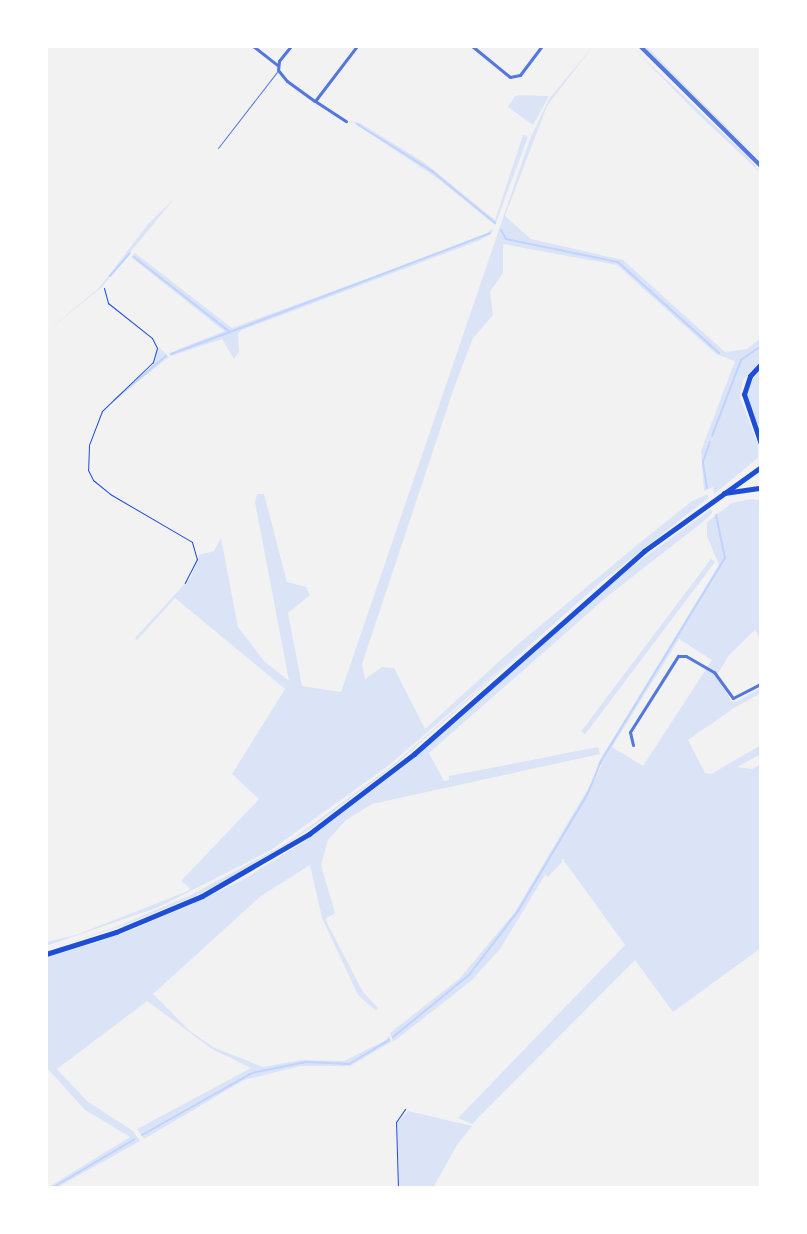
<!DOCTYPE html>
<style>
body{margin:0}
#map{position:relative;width:807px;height:1234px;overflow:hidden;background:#f2f2f2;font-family:"Archivo Narrow",sans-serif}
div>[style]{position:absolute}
.green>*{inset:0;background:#dbe4f7;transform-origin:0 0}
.stream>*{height:2px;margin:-1px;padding:0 1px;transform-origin:1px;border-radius:1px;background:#bfd3fe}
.path>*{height:1px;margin:-0.5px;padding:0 0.5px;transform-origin:0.5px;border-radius:0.5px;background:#1d4ed8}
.service>*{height:1px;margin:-0.5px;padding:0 0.5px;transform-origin:0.5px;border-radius:0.5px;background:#5277de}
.minor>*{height:3px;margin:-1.5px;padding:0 1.5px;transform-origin:1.5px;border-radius:1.5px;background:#5277de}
.tertiary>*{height:4px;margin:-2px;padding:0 2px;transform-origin:2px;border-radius:2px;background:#5277de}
.trunk>*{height:5px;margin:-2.5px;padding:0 2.5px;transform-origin:2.5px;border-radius:2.5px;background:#1d4ed8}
span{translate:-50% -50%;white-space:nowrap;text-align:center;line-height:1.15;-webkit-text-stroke:8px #fff;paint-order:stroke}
.frame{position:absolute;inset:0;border:48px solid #fff;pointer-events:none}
</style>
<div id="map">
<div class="green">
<i style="clip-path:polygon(593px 46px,547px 106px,505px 216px,531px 239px,623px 260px,725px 352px,747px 349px,761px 338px,761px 360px,743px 380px,740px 398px,758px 444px,758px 458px,714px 494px,713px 487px,704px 491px,701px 451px,735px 361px,716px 354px,617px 265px,503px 244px,503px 273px,490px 292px,493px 315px,473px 338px,454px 388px,362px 664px,365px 679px,382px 667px,394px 668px,425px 729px,517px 645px,637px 545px,692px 501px,708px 494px,708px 498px,600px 583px,395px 765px,311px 828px,290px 842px,221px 883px,193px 897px,125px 925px,46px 950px,116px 927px,191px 895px,287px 843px,393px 765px,531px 643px,388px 766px,271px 850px,159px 907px,46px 946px,46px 942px,76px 935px,188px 891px,190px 888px,181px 881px,259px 799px,232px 774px,285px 689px,175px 598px,137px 640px,135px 638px,191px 577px,199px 555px,214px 551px,221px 538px,238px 627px,264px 661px,289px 681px,255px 502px,257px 494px,264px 494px,287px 582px,306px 587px,310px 595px,288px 613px,302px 686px,341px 692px,530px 139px,549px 99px)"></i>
<i style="clip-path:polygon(631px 46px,747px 156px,761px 173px,698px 114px)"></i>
<i style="clip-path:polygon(643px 46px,646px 46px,761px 161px,685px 89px)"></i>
<i style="clip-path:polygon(515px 96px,519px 95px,549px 96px,533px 125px,508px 107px)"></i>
<i style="clip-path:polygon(351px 121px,360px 123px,425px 163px,495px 220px,523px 135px,528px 137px,495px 225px,437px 178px)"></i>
<i style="clip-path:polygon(174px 199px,101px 288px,46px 332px,99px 288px,148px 224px)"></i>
<i style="clip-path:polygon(493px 228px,492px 233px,478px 241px,242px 330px,238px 333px,239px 352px,234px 359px,222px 339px,171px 356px,169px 354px,177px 350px,224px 331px,131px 257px,135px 253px,232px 328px,484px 236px)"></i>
<i style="clip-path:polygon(159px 347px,169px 357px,108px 405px,152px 365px)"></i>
<i style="clip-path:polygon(761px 369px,761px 428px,753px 417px,748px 395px,752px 380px)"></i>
<i style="clip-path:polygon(evenodd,752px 499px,761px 501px,761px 640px,755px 630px,729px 655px,717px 675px,731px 701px,735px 702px,761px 688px,761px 697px,759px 694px,734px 708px,688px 740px,705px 773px,711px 774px,761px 745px,761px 754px,737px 767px,752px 769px,761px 764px,761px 948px,673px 1012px,635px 960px,472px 1124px,458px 1118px,625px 945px,562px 858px,562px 862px,548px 877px,545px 875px,500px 949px,471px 981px,393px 1042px,390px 1033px,460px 978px,515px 912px,602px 765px,597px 765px,719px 565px,707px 536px,707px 522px,732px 503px,752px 499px,679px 639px,712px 660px,643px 766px,612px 747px,679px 639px)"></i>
<i style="clip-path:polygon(711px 509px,712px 513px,704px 521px,609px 595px,429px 753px,444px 781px,449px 780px,449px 776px,598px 747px,600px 754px,372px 804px,346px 820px,328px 840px,321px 865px,335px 913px,325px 919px,363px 992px,378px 1008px,376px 1011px,358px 995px,322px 918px,310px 865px,261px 896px,153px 994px,190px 1031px,213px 1047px,263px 1067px,301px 1060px,344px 1061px,386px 1040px,389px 1035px,391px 1042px,350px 1066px,300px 1066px,244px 1080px,144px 1139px,137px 1129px,251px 1068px,212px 1049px,147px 1001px,57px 1069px,87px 1101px,133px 1131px,140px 1141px,56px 1188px,47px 1188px,130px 1137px,85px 1110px,46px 1067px,46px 958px,122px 934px,188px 906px,244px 879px,308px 839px,411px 761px,619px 576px)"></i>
<i style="left:711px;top:559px;width:5px;height:216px;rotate:37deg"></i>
<i style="clip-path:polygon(408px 1111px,472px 1126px,457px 1145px,433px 1188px,399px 1188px,397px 1122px)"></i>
</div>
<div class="stream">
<i style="left:357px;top:124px;width:89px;rotate:32.1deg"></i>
<i style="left:432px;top:171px;width:82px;rotate:39.5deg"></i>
<i style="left:501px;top:230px;width:10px;rotate:61deg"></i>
<i style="left:506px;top:239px;width:114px;rotate:11.6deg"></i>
<i style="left:618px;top:262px;width:136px;rotate:42deg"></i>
<i style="left:134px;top:257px;width:122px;rotate:38deg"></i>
<i style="left:230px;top:332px;width:278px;rotate:-20.8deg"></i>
<i style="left:110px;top:276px;width:30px;rotate:-49deg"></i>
<i style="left:171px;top:354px;width:63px;rotate:-20.4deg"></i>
<i style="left:114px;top:400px;width:68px;rotate:-40.2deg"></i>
<i style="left:712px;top:436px;width:81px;rotate:-69.1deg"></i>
<i style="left:741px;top:360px;width:24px;rotate:-35deg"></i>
<i style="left:707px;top:488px;width:26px;rotate:-99deg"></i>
<i style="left:703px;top:462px;width:21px;rotate:-71deg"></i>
<i style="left:393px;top:1037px;width:98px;rotate:-39.2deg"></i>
<i style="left:469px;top:975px;width:81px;rotate:-52.6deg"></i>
<i style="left:518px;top:911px;width:137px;rotate:-59.3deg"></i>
<i style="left:588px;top:793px;width:35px;rotate:-68deg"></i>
<i style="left:601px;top:761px;width:238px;rotate:-58.6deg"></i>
<i style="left:725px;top:558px;width:44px;rotate:-101.8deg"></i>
<i style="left:142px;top:1135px;width:126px;rotate:-29.4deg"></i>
<i style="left:252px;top:1073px;width:55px;rotate:-11.5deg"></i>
<i style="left:306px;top:1062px;width:43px;rotate:2.7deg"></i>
<i style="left:349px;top:1064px;width:47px;rotate:-31deg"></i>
<i style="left:52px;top:1188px;width:96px;rotate:-30.6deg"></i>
</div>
<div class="path">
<i style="left:104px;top:288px;width:16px;rotate:75deg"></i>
<i style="left:108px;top:303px;width:56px;rotate:38.5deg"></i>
<i style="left:152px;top:338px;width:11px;rotate:63deg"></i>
<i style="left:157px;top:348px;width:15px;rotate:106deg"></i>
<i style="left:153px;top:362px;width:71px;rotate:136.1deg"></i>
<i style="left:102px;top:411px;width:36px;rotate:111deg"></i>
<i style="left:89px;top:445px;width:25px;rotate:92deg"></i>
<i style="left:88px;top:470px;width:11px;rotate:63deg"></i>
<i style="left:93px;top:480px;width:22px;rotate:39deg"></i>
<i style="left:110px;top:494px;width:95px;rotate:30.3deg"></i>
<i style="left:192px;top:542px;width:18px;rotate:74deg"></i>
<i style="left:197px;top:559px;width:27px;rotate:117deg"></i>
<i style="left:398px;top:1188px;width:66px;rotate:-91.7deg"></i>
<i style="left:396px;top:1122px;width:16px;rotate:-55deg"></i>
</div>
<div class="service">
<i style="left:218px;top:148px;width:96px;rotate:-52.2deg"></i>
</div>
<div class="minor">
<i style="left:253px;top:46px;width:31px;rotate:38deg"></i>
<i style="left:291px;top:46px;width:19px;rotate:129deg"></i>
<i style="left:279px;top:61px;width:9px;rotate:96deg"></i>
<i style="left:278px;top:70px;width:14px;rotate:51deg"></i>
<i style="left:287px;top:81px;width:34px;rotate:36deg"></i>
<i style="left:315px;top:101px;width:69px;rotate:-52.6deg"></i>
<i style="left:472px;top:46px;width:49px;rotate:39.2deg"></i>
<i style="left:510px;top:77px;width:10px;rotate:-11deg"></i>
<i style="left:520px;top:75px;width:36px;rotate:-53deg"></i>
<i style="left:315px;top:101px;width:37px;rotate:33deg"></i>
<i style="left:633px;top:745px;width:13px;rotate:-103deg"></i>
<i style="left:630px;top:732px;width:90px;rotate:-57.7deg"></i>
<i style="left:678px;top:656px;width:8px"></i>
<i style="left:686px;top:656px;width:32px;rotate:30deg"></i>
<i style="left:714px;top:672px;width:32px;rotate:54deg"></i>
<i style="left:733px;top:698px;width:31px;rotate:-27deg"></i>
</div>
<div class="tertiary">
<i style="left:640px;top:46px;width:170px;rotate:44.8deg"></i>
</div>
<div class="trunk">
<i style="left:761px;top:364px;width:16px;rotate:133deg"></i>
<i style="left:750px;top:376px;width:19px;rotate:108deg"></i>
<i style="left:744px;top:394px;width:53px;rotate:71.2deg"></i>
<i style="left:724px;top:493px;width:37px;rotate:-8deg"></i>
<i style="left:46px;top:954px;width:73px;rotate:-17.4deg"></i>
<i style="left:116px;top:932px;width:93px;rotate:-22.7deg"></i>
<i style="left:202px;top:896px;width:124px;rotate:-30.1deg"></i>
<i style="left:309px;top:834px;width:132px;rotate:-37.3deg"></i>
<i style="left:414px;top:754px;width:307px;rotate:-41.4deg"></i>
<i style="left:644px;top:551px;width:144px;rotate:-35.7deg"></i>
</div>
<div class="frame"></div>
</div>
